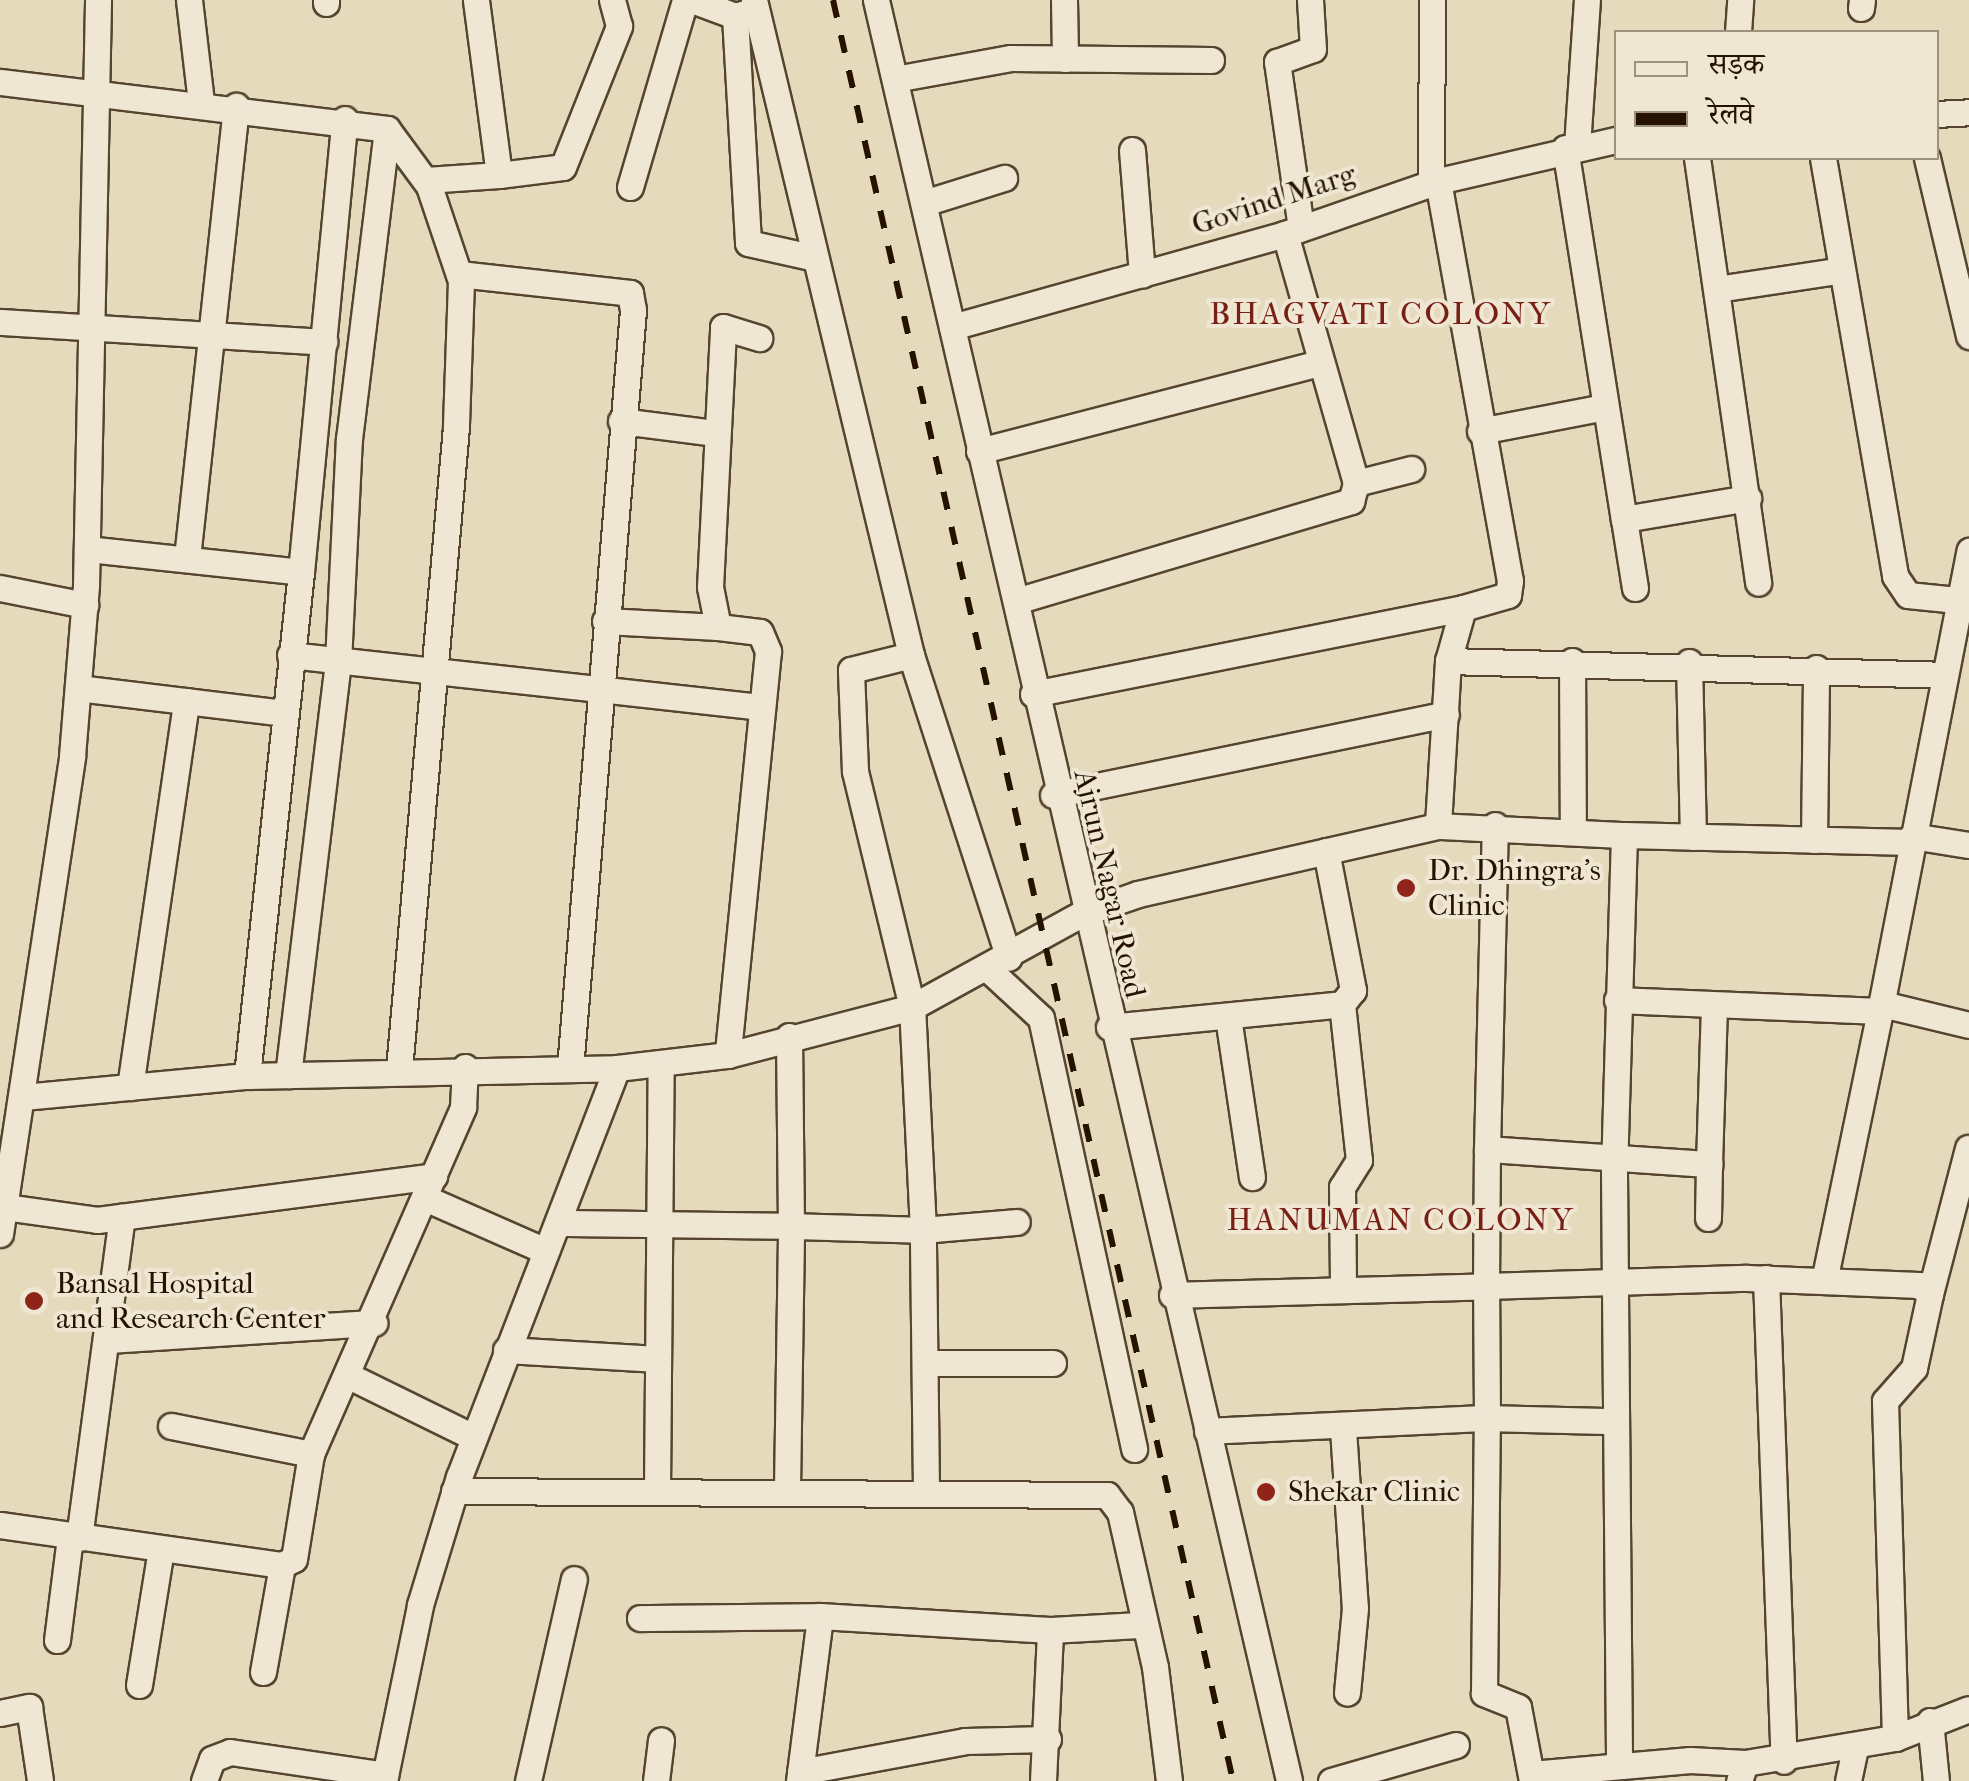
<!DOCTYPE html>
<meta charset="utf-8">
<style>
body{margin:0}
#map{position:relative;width:1969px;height:1781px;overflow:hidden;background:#e6dabd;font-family:"IM FELL French Canon","Noto Serif Devanagari",serif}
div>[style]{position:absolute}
.roads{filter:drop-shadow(2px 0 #55452f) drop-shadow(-2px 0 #55452f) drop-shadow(0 2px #55452f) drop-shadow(0 -2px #55452f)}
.minor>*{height:25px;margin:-12.5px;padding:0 12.5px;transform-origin:12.5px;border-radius:12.5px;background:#efe7d4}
.rail>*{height:6px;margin-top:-3px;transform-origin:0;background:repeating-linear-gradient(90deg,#251300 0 18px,transparent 0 36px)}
.dots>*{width:28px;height:28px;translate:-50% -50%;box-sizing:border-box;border:5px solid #efe7d4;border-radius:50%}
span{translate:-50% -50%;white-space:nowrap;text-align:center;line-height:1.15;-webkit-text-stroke:8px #efe7d4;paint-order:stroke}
.street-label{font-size:30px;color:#251300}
.poi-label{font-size:30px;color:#251300}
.left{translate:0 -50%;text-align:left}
.neighbourhood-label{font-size:32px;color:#7a1f14;letter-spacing:2.5px}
.legend{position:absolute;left:1614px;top:30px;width:325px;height:130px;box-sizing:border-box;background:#efe7d4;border:2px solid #9e927f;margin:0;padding:12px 18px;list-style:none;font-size:30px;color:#251300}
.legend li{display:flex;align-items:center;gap:20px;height:50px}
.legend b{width:50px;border:2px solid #9e927f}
</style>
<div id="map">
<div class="roads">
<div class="minor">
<i style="left:189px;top:0;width:103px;rotate:83.3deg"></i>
<i style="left:326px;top:0;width:3px;rotate:90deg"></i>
<i style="left:692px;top:0;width:46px;rotate:20.4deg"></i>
<i style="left:735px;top:16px;width:18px;rotate:-16deg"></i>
<i style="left:754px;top:0;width:674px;rotate:76.52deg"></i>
<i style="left:911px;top:655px;width:318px;rotate:72.1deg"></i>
<i style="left:876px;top:0;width:1828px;rotate:76.94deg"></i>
<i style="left:1064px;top:0;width:59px;rotate:89deg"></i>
<i style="left:1861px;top:8px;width:8px;rotate:-83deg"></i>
<i style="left:735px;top:16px;width:227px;rotate:86.7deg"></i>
<i style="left:748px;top:243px;width:69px;rotate:12.6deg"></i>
<i style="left:1738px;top:32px;width:32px;rotate:-86deg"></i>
<i style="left:895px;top:79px;width:118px;rotate:-10.3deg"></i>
<i style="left:1011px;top:58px;width:200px;rotate:0.6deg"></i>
<i style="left:0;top:82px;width:390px;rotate:6.9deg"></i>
<i style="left:387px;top:129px;width:71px;rotate:53.6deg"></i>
<i style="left:429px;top:186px;width:100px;rotate:71.4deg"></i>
<i style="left:461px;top:281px;width:146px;rotate:92deg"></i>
<i style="left:456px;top:427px;width:645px;rotate:95.07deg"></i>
<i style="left:1936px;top:114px;width:33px;rotate:-3deg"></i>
<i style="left:1577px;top:146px;width:146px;rotate:-86.1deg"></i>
<i style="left:1565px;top:148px;width:376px;rotate:81deg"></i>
<i style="left:1132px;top:150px;width:125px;rotate:85.4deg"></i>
<i style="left:1697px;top:158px;width:429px;rotate:81.8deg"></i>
<i style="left:1823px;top:158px;width:424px;rotate:80.2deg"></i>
<i style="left:1895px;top:576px;width:23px;rotate:56deg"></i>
<i style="left:1908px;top:595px;width:49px;rotate:5.8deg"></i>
<i style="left:1927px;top:158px;width:183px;rotate:76.7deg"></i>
<i style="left:499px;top:175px;width:64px;rotate:-7.1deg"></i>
<i style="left:563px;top:167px;width:152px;rotate:-68.3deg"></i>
<i style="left:619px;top:26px;width:27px;rotate:-105deg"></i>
<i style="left:426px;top:180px;width:73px;rotate:-3.9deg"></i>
<i style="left:499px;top:175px;width:177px;rotate:-97.5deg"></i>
<i style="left:1438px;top:181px;width:406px;rotate:79.8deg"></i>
<i style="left:1510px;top:581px;width:14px;rotate:98deg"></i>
<i style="left:1508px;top:595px;width:47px;rotate:163.9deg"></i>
<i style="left:1431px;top:183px;width:183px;rotate:-89.7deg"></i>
<i style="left:630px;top:187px;width:195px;rotate:-73.6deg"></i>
<i style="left:924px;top:203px;width:84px;rotate:-17.4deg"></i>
<i style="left:1301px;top:228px;width:168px;rotate:-98.2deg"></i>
<i style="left:1277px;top:62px;width:38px;rotate:-20deg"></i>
<i style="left:1313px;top:49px;width:49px;rotate:-93.5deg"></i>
<i style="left:459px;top:274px;width:172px;rotate:6.3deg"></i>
<i style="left:630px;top:293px;width:17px;rotate:80deg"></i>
<i style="left:633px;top:310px;width:761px;rotate:94.75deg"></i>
<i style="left:1717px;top:289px;width:126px;rotate:-8.6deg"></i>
<i style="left:0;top:322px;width:325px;rotate:3.5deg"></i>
<i style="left:952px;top:327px;width:346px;rotate:-15.6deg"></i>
<i style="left:1285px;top:234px;width:162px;rotate:-19.1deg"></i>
<i style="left:1438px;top:181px;width:183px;rotate:-13deg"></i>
<i style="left:621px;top:421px;width:95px;rotate:7.3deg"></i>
<i style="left:1480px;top:431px;width:127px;rotate:-10.9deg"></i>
<i style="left:979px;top:451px;width:352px;rotate:-14.5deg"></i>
<i style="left:1356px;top:483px;width:57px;rotate:-14.3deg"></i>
<i style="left:87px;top:549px;width:215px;rotate:6.1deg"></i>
<i style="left:301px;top:572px;width:507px;rotate:96.12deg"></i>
<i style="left:187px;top:558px;width:455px;rotate:-83.8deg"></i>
<i style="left:301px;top:572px;width:455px;rotate:-84.5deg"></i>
<i style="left:0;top:588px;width:87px;rotate:11.3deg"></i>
<i style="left:1635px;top:588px;width:70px;rotate:-99.1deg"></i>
<i style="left:1624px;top:519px;width:126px;rotate:-9.6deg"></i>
<i style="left:1016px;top:601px;width:350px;rotate:-16.6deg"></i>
<i style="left:1351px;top:501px;width:19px;rotate:-74deg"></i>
<i style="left:1356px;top:483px;width:259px;rotate:-105.9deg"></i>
<i style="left:605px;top:621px;width:113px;rotate:3deg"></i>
<i style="left:718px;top:627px;width:41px;rotate:-101.3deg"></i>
<i style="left:710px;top:587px;width:260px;rotate:-87.1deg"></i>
<i style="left:723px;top:327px;width:38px;rotate:17deg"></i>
<i style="left:718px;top:627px;width:42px;rotate:6.8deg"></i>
<i style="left:760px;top:632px;width:21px;rotate:67deg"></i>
<i style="left:768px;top:651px;width:406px;rotate:95.7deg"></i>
<i style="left:290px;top:655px;width:475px;rotate:6.3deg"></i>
<i style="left:1448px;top:661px;width:491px;rotate:1.6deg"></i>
<i style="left:1572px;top:661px;width:165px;rotate:89.7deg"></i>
<i style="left:1689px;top:662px;width:175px;rotate:88.7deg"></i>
<i style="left:78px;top:688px;width:209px;rotate:6.9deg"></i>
<i style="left:1033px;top:694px;width:439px;rotate:-11.3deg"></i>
<i style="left:1463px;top:608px;width:55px;rotate:105.8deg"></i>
<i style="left:1448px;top:661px;width:165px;rotate:93.5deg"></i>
<i style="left:1053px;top:795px;width:401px;rotate:-11.6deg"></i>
<i style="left:1624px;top:835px;width:287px;rotate:1.4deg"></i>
<i style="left:1912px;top:836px;width:58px;rotate:9deg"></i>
<i style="left:1814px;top:840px;width:172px;rotate:-89.3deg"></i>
<i style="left:1326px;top:851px;width:142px;rotate:79deg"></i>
<i style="left:1353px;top:990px;width:18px;rotate:128deg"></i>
<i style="left:1342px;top:1004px;width:157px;rotate:83.8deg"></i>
<i style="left:1359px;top:1160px;width:32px;rotate:122deg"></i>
<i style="left:1342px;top:1187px;width:101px;rotate:89.4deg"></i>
<i style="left:988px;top:969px;width:72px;rotate:42.8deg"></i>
<i style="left:1041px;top:1018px;width:441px;rotate:77.8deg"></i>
<i style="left:1617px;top:1000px;width:263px;rotate:2.4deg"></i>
<i style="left:1880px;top:1011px;width:272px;rotate:101.7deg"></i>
<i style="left:1882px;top:1004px;width:89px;rotate:13.6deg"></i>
<i style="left:1880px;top:1011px;width:469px;rotate:-79deg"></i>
<i style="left:1228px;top:1017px;width:162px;rotate:81.5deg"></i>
<i style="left:1109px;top:1027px;width:234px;rotate:-5.6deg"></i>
<i style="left:288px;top:1075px;width:416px;rotate:-83.1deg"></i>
<i style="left:338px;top:662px;width:223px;rotate:-87.2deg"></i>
<i style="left:349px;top:439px;width:312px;rotate:-83deg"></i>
<i style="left:130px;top:1087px;width:390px;rotate:-81.7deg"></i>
<i style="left:23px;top:1097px;width:225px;rotate:-5.4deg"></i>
<i style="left:247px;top:1076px;width:370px;rotate:-1.2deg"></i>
<i style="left:617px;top:1068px;width:112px;rotate:-6.7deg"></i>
<i style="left:728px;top:1055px;width:190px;rotate:-14.6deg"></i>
<i style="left:912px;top:1007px;width:193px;rotate:-28.8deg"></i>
<i style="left:1081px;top:914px;width:60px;rotate:-19.3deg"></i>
<i style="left:1138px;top:894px;width:308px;rotate:-12.8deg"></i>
<i style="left:1438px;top:826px;width:186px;rotate:2.8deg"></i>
<i style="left:1624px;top:835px;width:337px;rotate:91.7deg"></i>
<i style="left:1614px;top:1172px;width:589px;rotate:89.51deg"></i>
<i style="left:1487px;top:1149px;width:324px;rotate:-88.6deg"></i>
<i style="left:425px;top:1198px;width:132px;rotate:23.7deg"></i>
<i style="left:5px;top:1207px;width:93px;rotate:8deg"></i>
<i style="left:97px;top:1220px;width:340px;rotate:-7.4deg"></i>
<i style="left:1708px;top:1218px;width:54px;rotate:-88.9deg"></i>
<i style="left:559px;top:1223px;width:232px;rotate:0.7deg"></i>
<i style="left:791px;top:1226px;width:190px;rotate:-90.6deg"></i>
<i style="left:0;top:1234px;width:483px;rotate:-81.4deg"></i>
<i style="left:72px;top:756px;width:172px;rotate:-85.3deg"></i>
<i style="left:86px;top:585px;width:585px;rotate:-88.82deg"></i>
<i style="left:1766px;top:1278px;width:483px;rotate:87.9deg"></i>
<i style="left:1930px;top:1294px;width:151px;rotate:-75.4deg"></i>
<i style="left:1172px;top:1295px;width:314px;rotate:-1.6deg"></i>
<i style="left:1486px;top:1286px;width:137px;rotate:-89.6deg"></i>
<i style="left:1487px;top:1149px;width:223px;rotate:3.9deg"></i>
<i style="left:1709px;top:1164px;width:159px;rotate:-88.2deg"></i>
<i style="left:109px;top:1340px;width:266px;rotate:-3.7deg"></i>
<i style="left:506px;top:1350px;width:152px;rotate:3.4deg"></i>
<i style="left:925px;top:1363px;width:128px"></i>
<i style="left:347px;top:1375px;width:140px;rotate:26.2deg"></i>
<i style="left:171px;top:1426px;width:143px;rotate:11.3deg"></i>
<i style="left:1343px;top:1429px;width:179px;rotate:86.2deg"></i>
<i style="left:1355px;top:1608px;width:85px;rotate:95.4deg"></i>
<i style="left:1207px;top:1431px;width:280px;rotate:-2.7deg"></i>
<i style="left:1487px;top:1418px;width:132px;rotate:-90.4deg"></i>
<i style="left:1486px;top:1286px;width:261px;rotate:-1.8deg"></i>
<i style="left:1747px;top:1278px;width:172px;rotate:2.3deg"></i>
<i style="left:1919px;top:1285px;width:14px;rotate:39deg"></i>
<i style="left:1930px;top:1294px;width:76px;rotate:102.2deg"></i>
<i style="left:1914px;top:1368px;width:44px;rotate:131.3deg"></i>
<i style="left:1885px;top:1401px;width:337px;rotate:88.3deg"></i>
<i style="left:657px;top:1489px;width:426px;rotate:-89.5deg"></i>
<i style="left:787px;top:1489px;width:263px;rotate:-89.1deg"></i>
<i style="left:791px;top:1226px;width:132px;rotate:1.7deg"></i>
<i style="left:923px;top:1230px;width:223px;rotate:-92.8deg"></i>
<i style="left:912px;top:1007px;width:243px;rotate:-103.6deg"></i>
<i style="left:855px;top:771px;width:101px;rotate:-92.3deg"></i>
<i style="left:851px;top:670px;width:62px;rotate:-14deg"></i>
<i style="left:926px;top:1489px;width:259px;rotate:-90.7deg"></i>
<i style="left:923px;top:1230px;width:94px;rotate:-4.9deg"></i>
<i style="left:454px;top:1491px;width:653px;rotate:0.35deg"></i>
<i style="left:1107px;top:1495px;width:21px;rotate:53deg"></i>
<i style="left:1120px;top:1512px;width:159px;rotate:77.3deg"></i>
<i style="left:1155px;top:1667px;width:115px;rotate:83deg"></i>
<i style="left:0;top:1525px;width:285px;rotate:8.1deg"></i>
<i style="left:282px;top:1565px;width:13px;rotate:-27deg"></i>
<i style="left:294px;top:1559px;width:106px;rotate:-80.8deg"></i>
<i style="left:311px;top:1454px;width:379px;rotate:-66.3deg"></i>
<i style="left:463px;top:1107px;width:40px;rotate:-87.1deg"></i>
<i style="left:79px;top:1538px;width:324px;rotate:-82.4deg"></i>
<i style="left:640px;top:1618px;width:180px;rotate:-0.6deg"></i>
<i style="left:57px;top:1640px;width:104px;rotate:-82.8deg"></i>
<i style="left:263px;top:1672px;width:109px;rotate:-79.9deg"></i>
<i style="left:139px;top:1685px;width:138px;rotate:-80.8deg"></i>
<i style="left:0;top:1713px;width:30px;rotate:-12deg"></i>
<i style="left:29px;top:1707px;width:75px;rotate:81.5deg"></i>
<i style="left:1930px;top:1721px;width:60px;rotate:84.3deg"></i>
<i style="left:1745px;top:1763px;width:152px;rotate:-9.5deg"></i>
<i style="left:1895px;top:1738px;width:79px;rotate:-21.4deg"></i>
<i style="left:800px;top:1772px;width:168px;rotate:-10.6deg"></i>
<i style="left:965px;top:1741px;width:83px;rotate:-1.4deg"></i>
<i style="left:1531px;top:1774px;width:160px;rotate:-5deg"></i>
<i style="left:1690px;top:1760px;width:55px;rotate:3.1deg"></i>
<i style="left:1745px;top:1763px;width:19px;rotate:108deg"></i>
<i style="left:204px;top:1781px;width:23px;rotate:-70deg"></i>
<i style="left:212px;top:1759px;width:19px;rotate:-21deg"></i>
<i style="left:230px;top:1752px;width:157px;rotate:8.4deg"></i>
<i style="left:384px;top:1781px;width:180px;rotate:-78.4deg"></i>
<i style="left:420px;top:1605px;width:134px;rotate:-73.1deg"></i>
<i style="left:459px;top:1477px;width:438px;rotate:-68.9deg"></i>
<i style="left:528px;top:1781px;width:207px;rotate:-77.2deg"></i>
<i style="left:656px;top:1781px;width:41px;rotate:-83deg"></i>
<i style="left:799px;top:1781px;width:166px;rotate:-82.7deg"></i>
<i style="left:820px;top:1616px;width:230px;rotate:3.5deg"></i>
<i style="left:1043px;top:1781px;width:151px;rotate:-87.3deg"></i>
<i style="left:1050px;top:1630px;width:90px;rotate:-3.2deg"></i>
<i style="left:1331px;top:1781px;width:130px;rotate:-16.1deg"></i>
<i style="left:1532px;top:1781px;width:75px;rotate:-100.7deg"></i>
<i style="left:1518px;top:1707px;width:37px;rotate:-158deg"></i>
<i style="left:1484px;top:1693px;width:275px;rotate:-89.4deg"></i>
<i style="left:1487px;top:1418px;width:126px;rotate:1.4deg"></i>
<i style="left:1848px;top:1781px;width:35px;rotate:-78deg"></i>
</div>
</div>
<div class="rail">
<i style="left:833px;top:0;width:1825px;rotate:77.34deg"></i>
</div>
<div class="dots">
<i style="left:1406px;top:888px;background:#8f2418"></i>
<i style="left:34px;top:1301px;background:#8f2418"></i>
<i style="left:1266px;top:1492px;background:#8f2418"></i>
</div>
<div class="street-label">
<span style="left:1274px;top:200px;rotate:-18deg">Govind Marg</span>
<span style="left:1109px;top:884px;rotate:77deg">Ajrun Nagar Road</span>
</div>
<div class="poi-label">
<span class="left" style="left:1428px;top:888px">Dr. Dhingra's<br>Clinic</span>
<span class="left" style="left:56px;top:1301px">Bansal Hospital<br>and Research Center</span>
<span class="left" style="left:1288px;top:1492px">Shekar Clinic</span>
</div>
<div class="neighbourhood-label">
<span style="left:1381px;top:314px">BHAGVATI COLONY</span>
<span style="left:1401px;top:1220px">HANUMAN COLONY</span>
</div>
<ul class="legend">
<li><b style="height:12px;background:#efe7d4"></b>सड़क</li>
<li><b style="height:12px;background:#251300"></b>रेलवे</li>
</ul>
</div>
